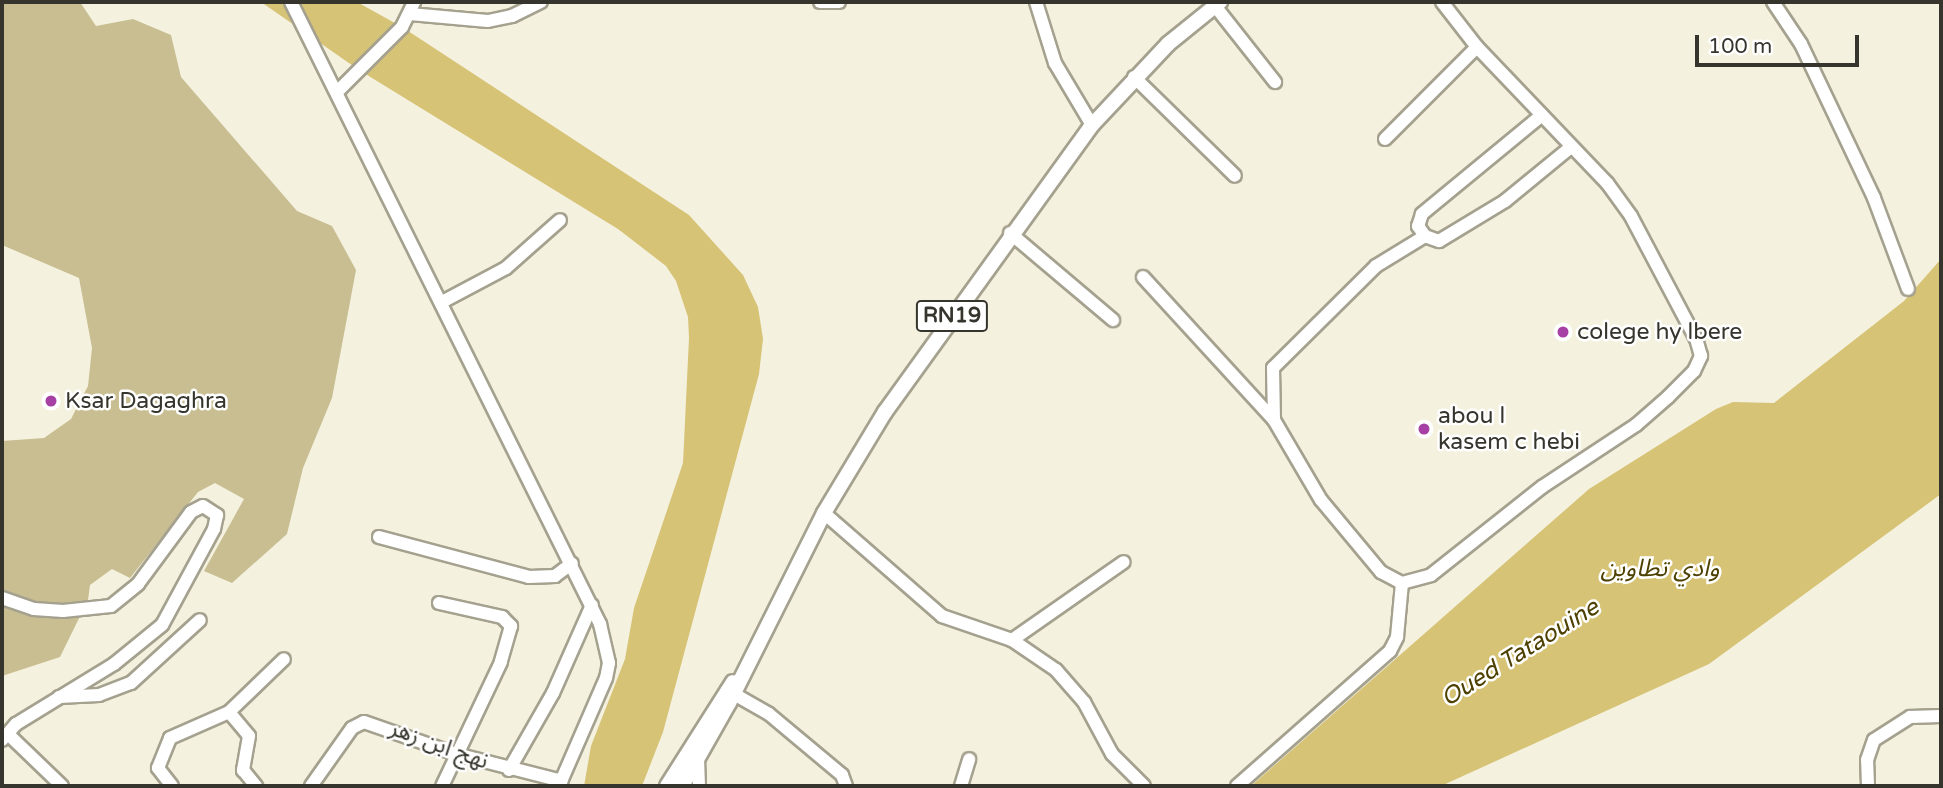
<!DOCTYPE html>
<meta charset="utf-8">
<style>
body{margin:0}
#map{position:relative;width:1943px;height:788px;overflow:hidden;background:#f5f1df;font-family:"Varela Round","Noto Sans Arabic",sans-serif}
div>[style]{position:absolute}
.green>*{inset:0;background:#c8be91}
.water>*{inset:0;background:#d6c376}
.roads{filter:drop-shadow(2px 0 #a5a18f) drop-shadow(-2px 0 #a5a18f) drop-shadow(0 2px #a5a18f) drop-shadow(0 -2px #a5a18f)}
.minor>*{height:12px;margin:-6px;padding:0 6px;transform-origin:6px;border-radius:6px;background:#fff}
.major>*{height:14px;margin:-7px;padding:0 7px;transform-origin:7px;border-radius:7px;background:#fff}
.dots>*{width:19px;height:19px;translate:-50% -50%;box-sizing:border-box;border:4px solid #fff;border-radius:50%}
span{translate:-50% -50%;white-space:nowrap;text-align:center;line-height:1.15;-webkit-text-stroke:5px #fff;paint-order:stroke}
.shield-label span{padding:2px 5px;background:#fff;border:2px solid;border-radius:5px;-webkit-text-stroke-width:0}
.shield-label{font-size:21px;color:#36352d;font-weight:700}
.poi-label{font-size:23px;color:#36352d}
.left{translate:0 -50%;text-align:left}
.street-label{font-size:23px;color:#36352d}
.water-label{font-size:24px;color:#4d4000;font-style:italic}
.frame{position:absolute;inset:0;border:4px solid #36352d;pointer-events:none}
.scale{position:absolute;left:1695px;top:35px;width:164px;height:32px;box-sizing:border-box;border:4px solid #36352d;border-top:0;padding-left:9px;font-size:21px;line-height:24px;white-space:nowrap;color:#36352d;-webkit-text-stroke:5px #fff;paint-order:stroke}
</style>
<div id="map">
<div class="green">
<i style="clip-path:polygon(2px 2px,80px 2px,96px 26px,133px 19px,171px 35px,181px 77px,297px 211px,332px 226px,356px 270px,332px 398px,303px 468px,287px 534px,232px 583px,204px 571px,244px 499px,215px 483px,198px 492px,130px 578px,112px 569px,90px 585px,88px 600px,60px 657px,2px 676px,2px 441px,44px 438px,71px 419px,88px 386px,92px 348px,79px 278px,2px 245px)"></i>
</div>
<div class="water">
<i style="clip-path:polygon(261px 2px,357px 2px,402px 27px,689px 215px,743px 275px,758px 307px,763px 339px,759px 374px,663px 732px,642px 786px,584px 786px,591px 746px,625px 659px,634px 608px,683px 463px,689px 338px,688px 317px,676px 281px,666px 266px,618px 229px,359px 70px)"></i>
<i style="clip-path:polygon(1941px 259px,1941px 494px,1709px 664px,1441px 786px,1251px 786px,1589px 489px,1716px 409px,1733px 402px,1774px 403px,1904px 301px)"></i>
</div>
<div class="roads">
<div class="minor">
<i style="left:291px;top:2px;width:695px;rotate:63.58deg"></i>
<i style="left:600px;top:624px;width:40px;rotate:77deg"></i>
<i style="left:609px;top:663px;width:15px;rotate:101deg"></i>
<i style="left:606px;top:678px;width:118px;rotate:113.5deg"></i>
<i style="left:820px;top:2px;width:19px"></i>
<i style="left:1036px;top:2px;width:64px;rotate:72.7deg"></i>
<i style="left:1055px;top:63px;width:72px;rotate:59.2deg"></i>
<i style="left:1773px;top:2px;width:50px;rotate:56.3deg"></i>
<i style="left:1801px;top:44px;width:170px;rotate:64.6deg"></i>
<i style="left:1874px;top:198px;width:97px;rotate:69.5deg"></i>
<i style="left:1215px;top:6px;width:97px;rotate:51.7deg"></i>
<i style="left:410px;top:14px;width:78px;rotate:5.1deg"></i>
<i style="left:488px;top:21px;width:25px;rotate:-12deg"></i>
<i style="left:512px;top:16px;width:32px;rotate:-26deg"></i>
<i style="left:1134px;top:77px;width:141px;rotate:44.4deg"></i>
<i style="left:337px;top:92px;width:92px;rotate:-45deg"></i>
<i style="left:402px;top:27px;width:28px;rotate:-64deg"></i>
<i style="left:1542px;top:115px;width:156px;rotate:140.5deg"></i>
<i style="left:1422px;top:214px;width:13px;rotate:108deg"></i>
<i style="left:1418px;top:226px;width:12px;rotate:55deg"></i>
<i style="left:1425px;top:236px;width:15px;rotate:20deg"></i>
<i style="left:1439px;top:241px;width:77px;rotate:-31.2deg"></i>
<i style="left:1505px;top:201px;width:85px;rotate:-39.3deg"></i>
<i style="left:1385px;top:139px;width:130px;rotate:-45deg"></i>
<i style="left:1010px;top:233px;width:135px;rotate:40.2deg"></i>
<i style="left:1143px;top:277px;width:194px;rotate:47.5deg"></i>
<i style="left:1274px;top:420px;width:93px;rotate:59.6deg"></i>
<i style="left:1321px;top:500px;width:94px;rotate:50.2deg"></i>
<i style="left:1381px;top:572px;width:24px;rotate:28deg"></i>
<i style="left:1402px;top:583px;width:30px;rotate:-15deg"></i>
<i style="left:1431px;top:575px;width:142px;rotate:-38.4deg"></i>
<i style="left:1542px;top:487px;width:113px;rotate:-33.4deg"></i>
<i style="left:1636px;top:425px;width:43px;rotate:-41.2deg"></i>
<i style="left:1668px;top:397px;width:37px;rotate:-45deg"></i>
<i style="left:1694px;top:371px;width:17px;rotate:-65deg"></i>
<i style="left:1701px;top:356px;width:18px;rotate:-106deg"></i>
<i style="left:1696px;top:339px;width:139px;rotate:-117.9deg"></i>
<i style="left:1631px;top:216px;width:41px;rotate:-126deg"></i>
<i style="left:1607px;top:183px;width:188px;rotate:-133.7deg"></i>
<i style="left:1477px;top:47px;width:57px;rotate:-127.9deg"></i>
<i style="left:442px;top:302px;width:72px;rotate:-28deg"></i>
<i style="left:506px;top:268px;width:72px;rotate:-41.6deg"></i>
<i style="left:1274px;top:420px;width:52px;rotate:-91.1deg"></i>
<i style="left:1273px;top:368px;width:145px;rotate:-44.7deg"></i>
<i style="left:1376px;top:266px;width:57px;rotate:-31.5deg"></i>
<i style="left:824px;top:513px;width:157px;rotate:41.1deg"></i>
<i style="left:942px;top:616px;width:74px;rotate:18.9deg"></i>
<i style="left:1012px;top:640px;width:53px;rotate:34.3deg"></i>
<i style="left:1056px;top:670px;width:43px;rotate:48.8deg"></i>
<i style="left:1084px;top:702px;width:59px;rotate:61.7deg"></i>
<i style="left:1112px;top:754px;width:45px;rotate:45deg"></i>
<i style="left:379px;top:537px;width:155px;rotate:14.9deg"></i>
<i style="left:529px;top:577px;width:26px;rotate:-2deg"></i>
<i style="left:555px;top:576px;width:21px;rotate:-37deg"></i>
<i style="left:2px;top:598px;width:34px;rotate:19deg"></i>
<i style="left:34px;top:609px;width:29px;rotate:4deg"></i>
<i style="left:63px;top:611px;width:48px;rotate:-5.9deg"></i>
<i style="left:111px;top:606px;width:35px;rotate:-39deg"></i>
<i style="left:138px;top:584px;width:89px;rotate:-53.6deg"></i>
<i style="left:191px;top:512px;width:13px;rotate:-27deg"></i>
<i style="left:203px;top:506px;width:17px;rotate:33deg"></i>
<i style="left:217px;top:515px;width:14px;rotate:102deg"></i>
<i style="left:214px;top:529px;width:109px;rotate:118.4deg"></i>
<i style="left:162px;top:625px;width:62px;rotate:140.9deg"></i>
<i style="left:114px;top:664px;width:115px;rotate:148.5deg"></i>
<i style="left:16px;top:724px;width:21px;rotate:131deg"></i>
<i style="left:439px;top:603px;width:65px;rotate:12.5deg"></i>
<i style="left:502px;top:617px;width:13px;rotate:45deg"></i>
<i style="left:511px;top:626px;width:37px;rotate:106deg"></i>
<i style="left:501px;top:662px;width:137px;rotate:115.4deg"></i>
<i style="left:1012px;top:640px;width:136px;rotate:-34.9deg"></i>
<i style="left:727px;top:690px;width:48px;rotate:29.7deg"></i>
<i style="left:769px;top:714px;width:95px;rotate:39.9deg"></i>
<i style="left:842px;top:775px;width:12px;rotate:70deg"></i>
<i style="left:59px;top:697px;width:40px;rotate:-2.9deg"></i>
<i style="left:99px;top:695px;width:34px;rotate:-21deg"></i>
<i style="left:131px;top:683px;width:93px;rotate:-42.4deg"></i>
<i style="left:229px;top:712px;width:31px;rotate:50deg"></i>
<i style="left:249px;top:736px;width:35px;rotate:100deg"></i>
<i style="left:243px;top:770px;width:21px;rotate:51deg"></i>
<i style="left:8px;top:734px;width:75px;rotate:43.9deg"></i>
<i style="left:698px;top:758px;width:28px;rotate:88deg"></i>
<i style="left:509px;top:770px;width:89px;rotate:-60.3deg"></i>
<i style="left:553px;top:693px;width:96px;rotate:-66.1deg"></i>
<i style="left:172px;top:786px;width:23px;rotate:-128deg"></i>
<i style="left:158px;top:768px;width:32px;rotate:-68deg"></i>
<i style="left:170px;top:738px;width:64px;rotate:-23.8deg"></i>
<i style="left:229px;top:712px;width:76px;rotate:-43.9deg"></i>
<i style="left:311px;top:786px;width:71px;rotate:-54.7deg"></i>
<i style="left:352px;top:728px;width:13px;rotate:-27deg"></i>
<i style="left:364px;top:722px;width:97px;rotate:19.2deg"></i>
<i style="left:456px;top:754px;width:109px;rotate:14.3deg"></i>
<i style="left:961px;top:786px;width:28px;rotate:-73deg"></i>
<i style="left:1237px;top:786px;width:204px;rotate:-41.4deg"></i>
<i style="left:1390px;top:651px;width:16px;rotate:-63deg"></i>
<i style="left:1397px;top:637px;width:54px;rotate:-84.7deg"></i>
<i style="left:1868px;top:786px;width:26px;rotate:-92deg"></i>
<i style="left:1867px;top:760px;width:21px;rotate:-71deg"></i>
<i style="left:1874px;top:740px;width:43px;rotate:-32.6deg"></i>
<i style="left:1910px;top:717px;width:31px;rotate:-2deg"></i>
</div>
<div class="major">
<i style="left:667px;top:786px;width:123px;rotate:-57.6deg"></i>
<i style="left:682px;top:786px;width:95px;rotate:-60.5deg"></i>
<i style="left:729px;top:703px;width:212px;rotate:-63.4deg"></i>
<i style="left:824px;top:513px;width:118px;rotate:-58.9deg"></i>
<i style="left:885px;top:412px;width:354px;rotate:-54.2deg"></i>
<i style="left:1092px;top:125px;width:111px;rotate:-46.8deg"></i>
<i style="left:1168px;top:44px;width:67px;rotate:-38.9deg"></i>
</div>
</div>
<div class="dots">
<i style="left:1563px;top:332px;background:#a740a4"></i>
<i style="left:51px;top:401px;background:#a740a4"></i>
<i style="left:1424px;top:429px;background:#a740a4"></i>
</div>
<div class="shield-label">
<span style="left:952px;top:316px">RN19</span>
</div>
<div class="poi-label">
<span class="left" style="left:1577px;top:332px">colege hy lbere</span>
<span class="left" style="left:65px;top:401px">Ksar Dagaghra</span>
<span class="left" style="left:1438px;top:429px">abou l<br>kasem c hebi</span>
</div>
<div class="street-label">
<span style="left:439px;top:745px;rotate:20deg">نهج ابن زهر</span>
</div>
<div class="water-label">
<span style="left:1660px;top:569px">وادي تطاوين</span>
<span style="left:1520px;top:653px;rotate:-32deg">Oued Tataouine</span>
</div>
<div class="frame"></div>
<div class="scale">100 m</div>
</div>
